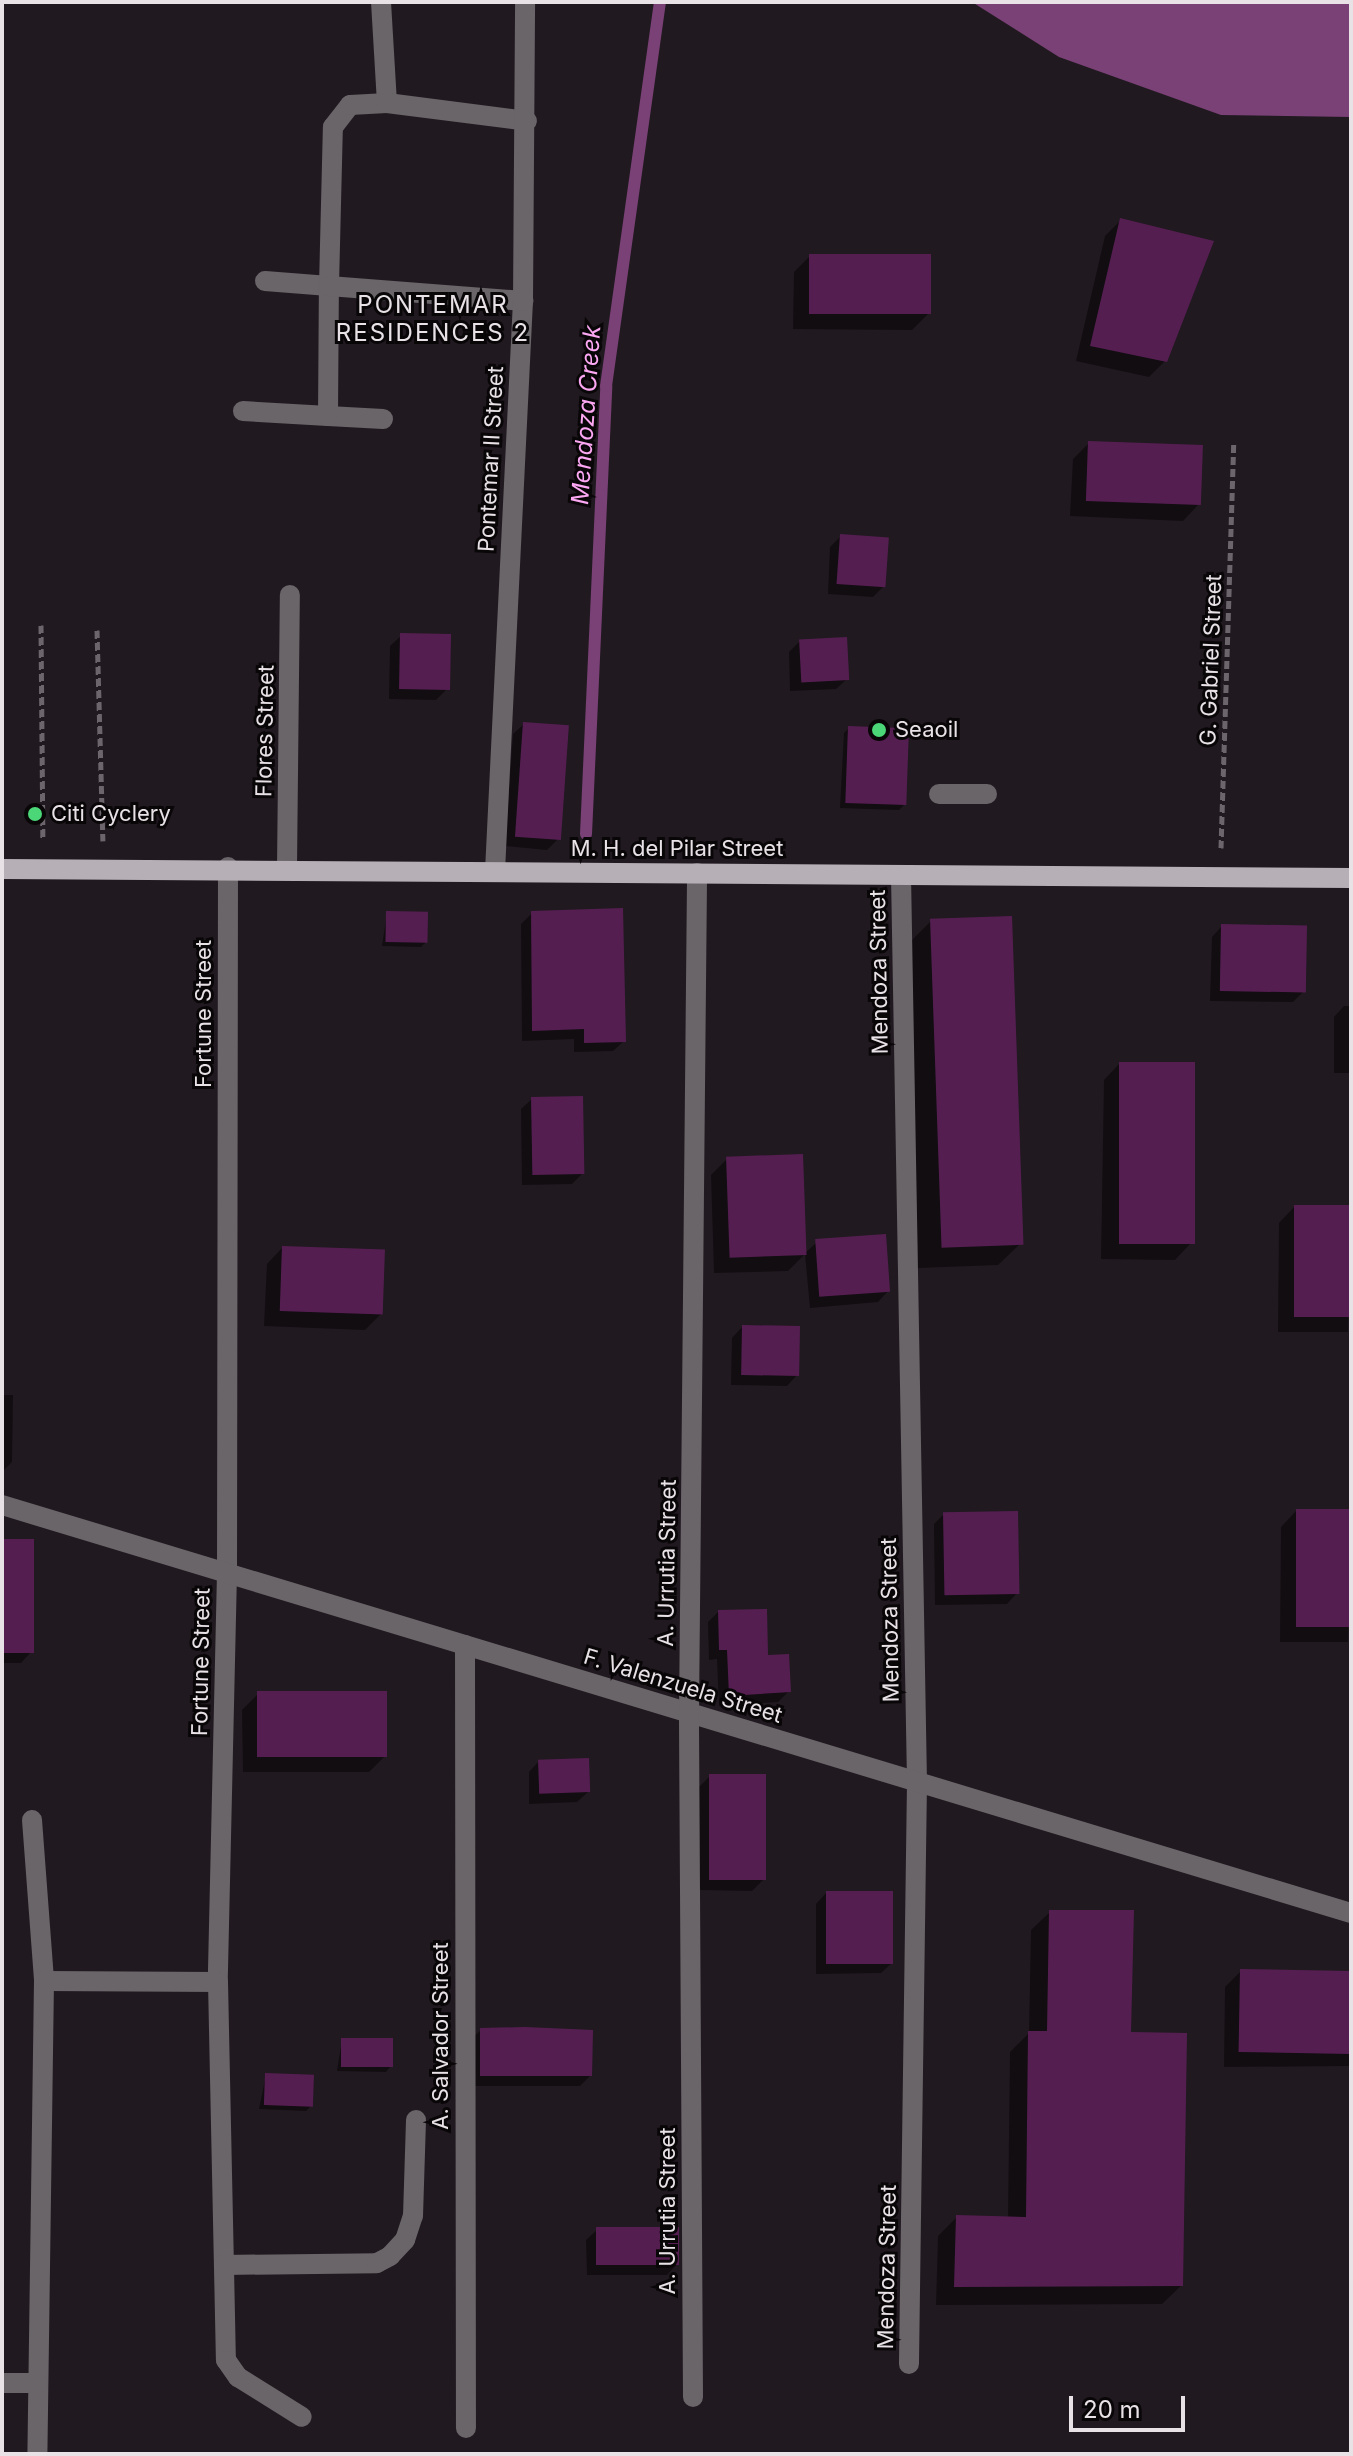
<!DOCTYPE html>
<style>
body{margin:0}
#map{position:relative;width:1353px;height:2456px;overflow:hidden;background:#211920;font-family:Inter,sans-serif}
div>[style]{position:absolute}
.water>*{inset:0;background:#7a4176}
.shadow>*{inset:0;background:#0007}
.stream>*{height:12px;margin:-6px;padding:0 6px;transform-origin:6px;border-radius:6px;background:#7a4176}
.building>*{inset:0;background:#551e51;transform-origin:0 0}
.path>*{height:5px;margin-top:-2.5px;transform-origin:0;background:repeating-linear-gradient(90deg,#6c656b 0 8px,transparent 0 12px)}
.minor>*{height:20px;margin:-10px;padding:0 10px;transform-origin:10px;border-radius:10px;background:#696568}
.major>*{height:20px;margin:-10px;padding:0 10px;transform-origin:10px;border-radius:10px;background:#b7afb6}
.dots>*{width:22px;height:22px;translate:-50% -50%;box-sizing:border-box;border:4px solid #090608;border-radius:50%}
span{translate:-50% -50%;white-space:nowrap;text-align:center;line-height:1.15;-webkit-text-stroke:6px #090608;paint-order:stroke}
.street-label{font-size:22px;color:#e8e2e7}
.poi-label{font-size:22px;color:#e8e2e7}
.left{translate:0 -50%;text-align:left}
.neighbourhood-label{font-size:24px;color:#e8e2e7;letter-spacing:2px}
.water-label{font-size:24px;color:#fba7f2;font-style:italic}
.frame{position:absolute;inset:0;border:4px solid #e8e2e7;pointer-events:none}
.scale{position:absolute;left:1069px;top:2396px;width:116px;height:36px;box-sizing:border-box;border:4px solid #e8e2e7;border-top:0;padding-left:10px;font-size:24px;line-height:28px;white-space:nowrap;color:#e8e2e7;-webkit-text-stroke:6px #090608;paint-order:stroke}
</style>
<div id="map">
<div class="water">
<i style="clip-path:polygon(972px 2px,1351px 2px,1351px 117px,1221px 115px,1059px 57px)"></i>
</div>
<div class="shadow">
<i style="clip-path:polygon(1121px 220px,1165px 361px,1149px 377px,1076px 361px,1105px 236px)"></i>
<i style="clip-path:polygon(810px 256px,928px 314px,912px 330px,793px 329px,794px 272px)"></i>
<i style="clip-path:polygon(1089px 443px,1198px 505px,1183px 521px,1070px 516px,1073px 459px)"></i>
<i style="clip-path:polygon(841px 536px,884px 586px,873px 597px,828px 594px,830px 547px)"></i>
<i style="clip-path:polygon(401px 636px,447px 689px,436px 700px,389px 699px,390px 646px)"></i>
<i style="clip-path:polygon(800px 641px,847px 679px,836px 689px,790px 691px,789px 652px)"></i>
<i style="clip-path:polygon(524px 724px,558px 839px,547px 850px,505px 846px,513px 734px)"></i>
<i style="clip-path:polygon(849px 728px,904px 805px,899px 810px,840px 808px,844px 733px)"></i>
<i style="clip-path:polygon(387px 913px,426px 942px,421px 947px,382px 946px)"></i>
<i style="clip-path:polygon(532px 913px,624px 1041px,613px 1051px,574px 1052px,574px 1039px,522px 1041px,521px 924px)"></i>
<i style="clip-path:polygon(931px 921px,1019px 1245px,998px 1265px,918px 1268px,910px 942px)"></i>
<i style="clip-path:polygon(1222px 926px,1304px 991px,1293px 1002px,1210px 1001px,1212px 937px)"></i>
<i style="clip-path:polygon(1344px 1006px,1351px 1006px,1351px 1073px,1334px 1073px,1334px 1017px)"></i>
<i style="clip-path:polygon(1119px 1064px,1190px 1244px,1175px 1260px,1101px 1259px,1104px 1080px)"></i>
<i style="clip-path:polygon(532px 1099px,583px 1173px,572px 1184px,522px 1185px,521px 1109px)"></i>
<i style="clip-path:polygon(727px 1159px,804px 1254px,816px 1243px,888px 1291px,878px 1302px,810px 1308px,805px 1254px,788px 1271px,714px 1273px,711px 1175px)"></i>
<i style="clip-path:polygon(1294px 1207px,1351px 1207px,1348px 1332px,1278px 1332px,1279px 1223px)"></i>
<i style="clip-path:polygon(282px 1248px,381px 1314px,365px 1330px,264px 1326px,267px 1264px)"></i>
<i style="clip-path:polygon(742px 1327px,797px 1375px,787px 1386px,731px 1385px,732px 1338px)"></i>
<i style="clip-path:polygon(2px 1395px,13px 1395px,12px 1462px,2px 1472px)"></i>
<i style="clip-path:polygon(1296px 1511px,1351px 1511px,1348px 1642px,1280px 1642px,1281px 1527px)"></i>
<i style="clip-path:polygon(944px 1514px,1017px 1593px,1007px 1604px,935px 1605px,934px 1524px)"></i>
<i style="clip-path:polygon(2px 1541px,31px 1652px,21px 1663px,2px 1663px)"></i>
<i style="clip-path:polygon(718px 1612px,766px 1657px,789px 1691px,778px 1702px,719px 1706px,717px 1659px,709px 1660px,708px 1622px)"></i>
<i style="clip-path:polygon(258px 1694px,385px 1756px,369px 1772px,243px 1772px,242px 1710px)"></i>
<i style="clip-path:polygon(539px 1761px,588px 1792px,577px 1802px,529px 1804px,529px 1772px)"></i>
<i style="clip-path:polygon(710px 1776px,763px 1880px,752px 1891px,698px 1890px,699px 1787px)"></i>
<i style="clip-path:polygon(826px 1893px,892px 1963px,881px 1973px,816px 1974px,816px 1904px)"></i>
<i style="clip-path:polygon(1050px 1912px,1129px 2034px,1181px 2286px,1162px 2304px,936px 2305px,938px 2236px,957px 2217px,1008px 2219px,1010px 2052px,1029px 2033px,1031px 1930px)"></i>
<i style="clip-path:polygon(1241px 1971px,1351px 1972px,1351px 2066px,1224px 2067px,1225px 1987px)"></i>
<i style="clip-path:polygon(481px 2030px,590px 2076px,580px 2086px,470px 2086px,470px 2040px)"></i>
<i style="clip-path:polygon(342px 2040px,390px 2067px,386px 2072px,337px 2071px)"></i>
<i style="clip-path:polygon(266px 2075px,311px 2106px,306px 2111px,259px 2109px)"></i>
<i style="clip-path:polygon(597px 2230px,677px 2264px,667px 2275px,587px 2275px,586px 2240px)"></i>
</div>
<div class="stream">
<i style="left:586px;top:834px;width:448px;rotate:-87.4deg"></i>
<i style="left:606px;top:386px;width:388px;rotate:-82deg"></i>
</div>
<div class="building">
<i style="clip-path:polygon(1120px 218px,1214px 241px,1167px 362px,1090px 346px)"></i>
<i style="left:809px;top:254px;width:122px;height:60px"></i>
<i style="left:1088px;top:441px;width:115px;height:60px;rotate:2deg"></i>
<i style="left:840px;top:534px;width:49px;height:50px;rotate:4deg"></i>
<i style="left:400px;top:633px;width:51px;height:56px;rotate:1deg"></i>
<i style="left:847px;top:637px;width:43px;height:48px;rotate:87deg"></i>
<i style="left:523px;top:722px;width:46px;height:115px;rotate:4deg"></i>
<i style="left:848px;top:726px;width:61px;height:77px;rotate:2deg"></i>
<i style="clip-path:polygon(623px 908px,626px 1042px,584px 1043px,584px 1029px,532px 1031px,531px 911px)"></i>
<i style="left:386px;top:911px;width:42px;height:31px;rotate:1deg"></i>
<i style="left:1012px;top:916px;width:329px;height:82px;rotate:88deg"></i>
<i style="left:1221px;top:924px;width:86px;height:67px;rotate:1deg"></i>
<i style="left:1119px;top:1062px;width:76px;height:182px"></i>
<i style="left:583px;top:1096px;width:78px;height:52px;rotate:89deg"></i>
<i style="left:803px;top:1154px;width:101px;height:77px;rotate:88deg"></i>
<i style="left:1294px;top:1205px;width:57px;height:112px"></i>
<i style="left:886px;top:1234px;width:58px;height:71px;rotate:86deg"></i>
<i style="left:282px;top:1246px;width:103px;height:65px;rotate:2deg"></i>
<i style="left:742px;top:1325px;width:58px;height:50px;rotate:1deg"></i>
<i style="left:1296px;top:1509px;width:55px;height:118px"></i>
<i style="left:1018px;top:1511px;width:83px;height:75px;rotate:89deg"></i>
<i style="left:2px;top:1539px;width:32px;height:114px"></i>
<i style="clip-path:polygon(767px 1609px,768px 1655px,789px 1654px,791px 1692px,729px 1696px,727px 1650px,719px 1650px,718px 1610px)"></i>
<i style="left:387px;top:1691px;width:66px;height:130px;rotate:90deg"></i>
<i style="left:589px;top:1758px;width:34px;height:51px;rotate:88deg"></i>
<i style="left:709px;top:1774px;width:57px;height:106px"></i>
<i style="left:826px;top:1891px;width:67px;height:73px"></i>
<i style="clip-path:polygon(1049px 1910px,1134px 1910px,1131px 2032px,1187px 2033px,1183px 2286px,954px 2287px,956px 2215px,1026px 2217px,1028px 2031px,1047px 2031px)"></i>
<i style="left:1240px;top:1969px;width:111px;height:83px;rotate:1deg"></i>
<i style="clip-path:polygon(525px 2027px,593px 2030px,592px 2076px,480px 2076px,480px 2028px)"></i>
<i style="left:341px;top:2038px;width:52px;height:29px"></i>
<i style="left:265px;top:2073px;width:49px;height:32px;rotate:2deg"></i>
<i style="left:679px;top:2227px;width:38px;height:83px;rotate:90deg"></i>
</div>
<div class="path">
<i style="left:41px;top:625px;width:215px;rotate:89.5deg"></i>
<i style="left:97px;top:630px;width:211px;rotate:88.4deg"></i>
<i style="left:1221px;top:848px;width:405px;rotate:-88.2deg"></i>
</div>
<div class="minor">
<i style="left:381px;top:2px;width:101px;rotate:86.6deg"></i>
<i style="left:265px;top:281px;width:64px;rotate:4.5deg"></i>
<i style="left:329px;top:286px;width:159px;rotate:-88.6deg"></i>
<i style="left:333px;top:127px;width:28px;rotate:-52deg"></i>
<i style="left:350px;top:105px;width:37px;rotate:-3deg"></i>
<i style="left:387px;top:103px;width:141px;rotate:7.3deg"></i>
<i style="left:243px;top:411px;width:85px;rotate:3.4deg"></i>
<i style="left:383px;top:419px;width:55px;rotate:-176.9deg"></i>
<i style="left:328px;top:416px;width:130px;rotate:-89.6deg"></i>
<i style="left:329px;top:286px;width:195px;rotate:4.4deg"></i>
<i style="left:939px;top:794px;width:48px"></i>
<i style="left:228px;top:867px;width:706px;rotate:90.08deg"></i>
<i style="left:227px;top:1573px;width:409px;rotate:91.3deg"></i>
<i style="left:218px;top:1982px;width:378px;rotate:88.8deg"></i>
<i style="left:226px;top:2360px;width:21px;rotate:55deg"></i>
<i style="left:238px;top:2377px;width:75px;rotate:32deg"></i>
<i style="left:287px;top:868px;width:273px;rotate:-89.4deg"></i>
<i style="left:495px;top:871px;width:571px;rotate:-87.19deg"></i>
<i style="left:523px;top:301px;width:299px;rotate:-89.6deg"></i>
<i style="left:901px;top:875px;width:907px;rotate:88.99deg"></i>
<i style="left:917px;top:1782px;width:582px;rotate:90.79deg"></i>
<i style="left:2px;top:1505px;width:1409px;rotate:16.83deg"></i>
<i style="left:465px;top:1645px;width:783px;rotate:89.93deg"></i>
<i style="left:32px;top:1820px;width:161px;rotate:85.7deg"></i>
<i style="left:44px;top:1981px;width:473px;rotate:90.8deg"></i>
<i style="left:44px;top:1981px;width:174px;rotate:0.3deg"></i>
<i style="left:224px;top:2265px;width:153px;rotate:-0.7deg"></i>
<i style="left:377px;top:2263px;width:15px;rotate:-28deg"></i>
<i style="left:390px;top:2256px;width:22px;rotate:-47deg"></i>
<i style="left:405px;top:2240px;width:25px;rotate:-72deg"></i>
<i style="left:413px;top:2216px;width:96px;rotate:-88.2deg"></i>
<i style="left:2px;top:2383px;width:36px"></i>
<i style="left:693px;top:2397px;width:684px;rotate:-90.34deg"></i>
<i style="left:689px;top:1713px;width:840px;rotate:-89.45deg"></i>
</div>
<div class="major">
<i style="left:2px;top:869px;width:1349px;rotate:0.38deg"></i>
</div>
<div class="dots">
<i style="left:879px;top:730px;background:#4bd677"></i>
<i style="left:35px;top:814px;background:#4bd677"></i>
</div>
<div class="street-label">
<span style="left:491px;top:459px;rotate:-87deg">Pontemar II Street</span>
<span style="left:1211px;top:660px;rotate:-88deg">G. Gabriel Street</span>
<span style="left:265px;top:731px;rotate:-89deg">Flores Street</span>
<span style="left:677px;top:849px">M. H. del Pilar Street</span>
<span style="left:879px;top:972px;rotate:-91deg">Mendoza Street</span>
<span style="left:204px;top:1014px;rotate:-90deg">Fortune Street</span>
<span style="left:667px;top:1563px;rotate:-89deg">A. Urrutia Street</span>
<span style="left:890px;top:1620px;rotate:-91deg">Mendoza Street</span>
<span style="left:201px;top:1662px;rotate:-89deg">Fortune Street</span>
<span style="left:683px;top:1686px;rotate:17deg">F. Valenzuela Street</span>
<span style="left:441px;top:2036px;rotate:-90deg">A. Salvador Street</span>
<span style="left:668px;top:2211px;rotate:-90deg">A. Urrutia Street</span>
<span style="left:887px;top:2267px;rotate:-89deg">Mendoza Street</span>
</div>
<div class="poi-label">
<span class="left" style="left:895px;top:730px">Seaoil</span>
<span class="left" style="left:51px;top:814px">Citi Cyclery</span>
</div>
<div class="neighbourhood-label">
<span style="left:433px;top:319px">PONTEMAR<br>RESIDENCES 2</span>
</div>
<div class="water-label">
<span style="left:586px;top:415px;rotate:-86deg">Mendoza Creek</span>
</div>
<div class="frame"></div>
<div class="scale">20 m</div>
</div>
